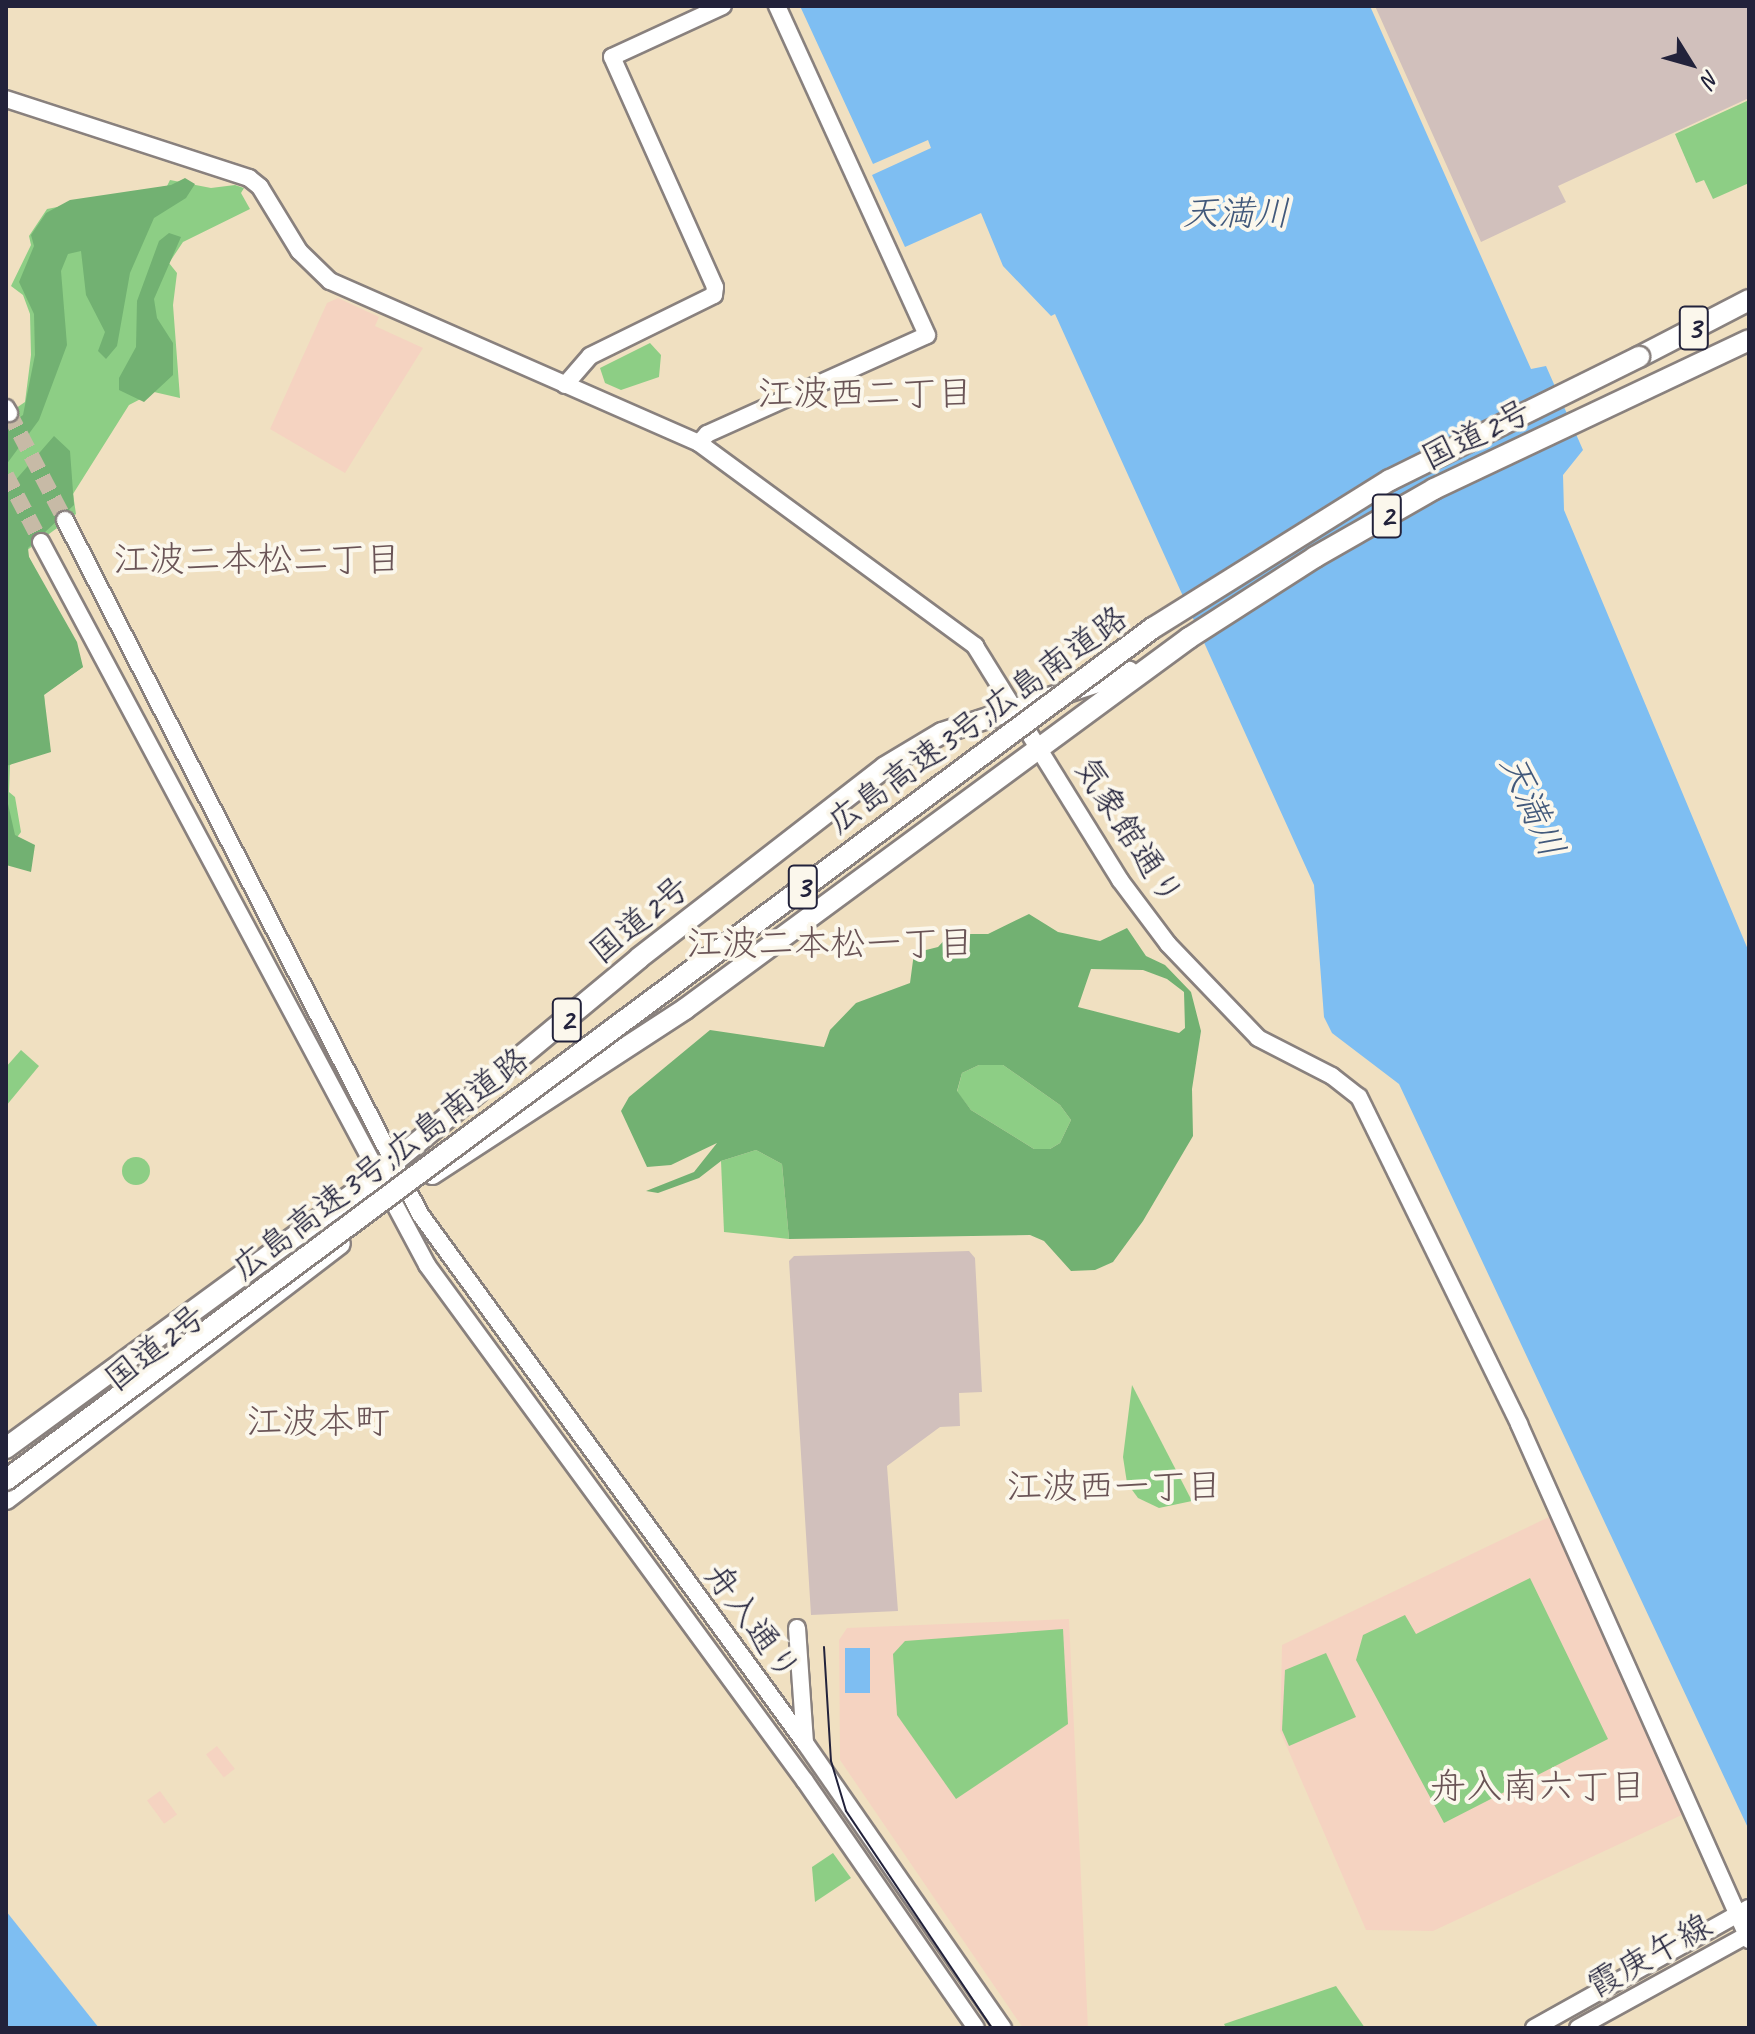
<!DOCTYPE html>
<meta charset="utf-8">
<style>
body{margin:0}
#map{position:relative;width:1755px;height:2034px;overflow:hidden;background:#f0e0c1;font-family:Caveat,"Klee One",sans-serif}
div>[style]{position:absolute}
.built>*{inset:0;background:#f5d3c1;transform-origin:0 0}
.industrial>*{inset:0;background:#d1c0bc}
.green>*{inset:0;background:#8dce85}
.round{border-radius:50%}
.forest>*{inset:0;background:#72b172}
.water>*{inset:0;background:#7ebef2;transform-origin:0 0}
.secondary-tunnel>*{height:16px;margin-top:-8px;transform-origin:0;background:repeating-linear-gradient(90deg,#c7baa6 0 16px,transparent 0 24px)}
.roads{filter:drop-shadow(2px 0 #89817e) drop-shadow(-2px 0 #89817e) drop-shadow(0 2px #89817e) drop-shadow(0 -2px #89817e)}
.secondary>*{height:16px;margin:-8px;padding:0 8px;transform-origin:8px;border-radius:8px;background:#fff}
.highway>*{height:20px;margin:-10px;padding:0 10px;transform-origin:10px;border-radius:10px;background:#fff}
.tram>*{height:2px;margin:-1px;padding:0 1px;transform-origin:1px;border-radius:1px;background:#22223b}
.bridges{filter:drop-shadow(2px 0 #89817e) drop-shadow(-2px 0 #89817e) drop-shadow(0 2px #89817e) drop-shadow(0 -2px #89817e)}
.highway-bridge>*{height:20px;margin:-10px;padding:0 10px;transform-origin:10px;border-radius:10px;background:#fff}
span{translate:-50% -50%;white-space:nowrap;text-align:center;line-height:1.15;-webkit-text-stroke:8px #fbf7ec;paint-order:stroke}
.shield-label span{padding:2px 6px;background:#fbf7ec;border:2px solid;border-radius:6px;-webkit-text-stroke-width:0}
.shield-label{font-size:32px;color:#22223b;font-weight:700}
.street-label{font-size:34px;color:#22223b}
.water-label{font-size:36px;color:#42597b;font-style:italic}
.neighbourhood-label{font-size:36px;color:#6a5456}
.frame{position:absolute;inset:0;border:8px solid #22223b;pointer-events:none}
.north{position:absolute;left:1651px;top:24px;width:80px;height:80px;-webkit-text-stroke:6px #fbf7ec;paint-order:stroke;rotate:127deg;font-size:22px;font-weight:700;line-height:32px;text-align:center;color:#22223b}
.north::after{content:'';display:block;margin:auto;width:28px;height:36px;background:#22223b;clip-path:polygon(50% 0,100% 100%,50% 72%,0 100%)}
</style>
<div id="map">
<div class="built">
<i style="clip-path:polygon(338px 298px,379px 317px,375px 326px,423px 348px,345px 473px,270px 429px,327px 303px)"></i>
<i style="clip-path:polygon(1551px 1516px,1686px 1813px,1433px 1931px,1366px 1930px,1280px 1731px,1282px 1645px)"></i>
<i style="clip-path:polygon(1069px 1619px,1088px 2028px,1023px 2028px,840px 1760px,839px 1640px,847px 1628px)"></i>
<i style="left:217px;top:1746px;width:29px;height:14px;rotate:52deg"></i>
<i style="left:160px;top:1791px;width:29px;height:16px;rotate:54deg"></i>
</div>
<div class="industrial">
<i style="clip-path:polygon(1375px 6px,1749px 6px,1749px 98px,1558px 186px,1566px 202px,1481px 242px)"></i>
<i style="clip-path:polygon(969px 1251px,975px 1258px,982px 1392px,959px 1393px,960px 1426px,940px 1427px,887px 1466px,898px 1611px,811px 1615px,789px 1261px,794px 1256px)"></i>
</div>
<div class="green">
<i style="clip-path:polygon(1749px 100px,1749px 183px,1713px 199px,1704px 180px,1696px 183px,1675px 134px)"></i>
<i style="clip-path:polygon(170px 180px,211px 188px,235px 185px,244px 188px,241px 193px,250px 209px,183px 242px,169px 263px,177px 273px,173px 305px,180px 398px,154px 392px,129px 405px,73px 494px,76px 514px,26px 551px,83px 667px,44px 694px,47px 737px,10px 765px,9px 792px,15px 797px,21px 832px,6px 852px,6px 415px,25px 402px,31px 355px,30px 314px,23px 295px,11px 286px,31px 245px,29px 236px,47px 209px,167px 186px)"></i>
<i style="clip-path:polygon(650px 343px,661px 355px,659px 377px,621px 390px,605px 383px,600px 368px)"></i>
<i style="clip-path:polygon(21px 1050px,39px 1066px,6px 1106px,6px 1067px)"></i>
<i style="clip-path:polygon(979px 1065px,1003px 1065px,1060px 1105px,1071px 1120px,1060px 1143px,1050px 1149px,1034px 1149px,971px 1110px,957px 1092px,962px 1073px)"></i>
<i style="clip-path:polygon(756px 1150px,782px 1164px,789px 1239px,724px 1232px,721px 1161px)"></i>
<i class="round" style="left:122px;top:1157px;width:28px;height:28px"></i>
<i style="clip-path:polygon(1132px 1385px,1192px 1501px,1159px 1508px,1138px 1498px,1127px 1483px,1123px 1457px)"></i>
<i style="clip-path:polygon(1530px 1578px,1608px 1739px,1444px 1823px,1356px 1660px,1363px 1635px,1405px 1615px,1416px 1634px)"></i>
<i style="clip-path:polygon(1063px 1629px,1068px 1724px,956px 1799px,897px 1715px,893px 1654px,905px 1641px)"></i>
<i style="clip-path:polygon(1326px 1653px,1356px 1717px,1289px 1746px,1282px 1730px,1285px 1670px)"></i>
<i style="clip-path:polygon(833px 1853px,851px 1878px,815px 1902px,812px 1867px)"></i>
<i style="clip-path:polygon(1336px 1986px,1365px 2028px,1226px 2028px,1224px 2024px)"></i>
</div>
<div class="forest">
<i style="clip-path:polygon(185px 178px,195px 184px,186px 198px,154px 218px,130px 273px,117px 346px,106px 359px,98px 351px,105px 332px,86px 295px,81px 251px,68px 254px,61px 271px,67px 345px,39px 420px,6px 465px,6px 427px,23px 415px,35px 355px,34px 314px,19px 282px,34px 246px,31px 235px,46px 213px,70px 200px,171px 185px)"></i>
<i style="clip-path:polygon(169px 233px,181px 237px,154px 299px,157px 318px,173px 343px,173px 375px,144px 402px,119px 390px,119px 378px,136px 347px,137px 301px,159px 241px)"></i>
<i style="clip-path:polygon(54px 436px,70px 451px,74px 505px,28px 548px,29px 557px,77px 642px,83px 667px,44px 695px,51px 752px,6px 766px,6px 491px)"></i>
<i style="clip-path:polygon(6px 795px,15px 835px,35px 845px,31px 872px,6px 865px)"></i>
<i style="clip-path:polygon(evenodd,1029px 914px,1058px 932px,1100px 941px,1127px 928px,1146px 956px,1165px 965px,1191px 992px,1201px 1031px,1192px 1089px,1193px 1136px,1143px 1221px,1113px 1262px,1095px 1270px,1071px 1271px,1044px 1241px,1030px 1235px,789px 1239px,782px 1164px,756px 1150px,721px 1161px,699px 1178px,658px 1193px,646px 1191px,694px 1172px,717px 1143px,671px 1165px,647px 1167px,621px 1111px,629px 1097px,710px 1030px,824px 1047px,830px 1030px,856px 1003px,910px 983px,914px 953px,938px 947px,950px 934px,988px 934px,1029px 914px,1091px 969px,1143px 970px,1167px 979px,1184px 992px,1185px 1028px,1179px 1033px,1078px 1007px,1091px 969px,1029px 914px,979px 1065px,1003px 1065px,1060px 1105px,1071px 1120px,1060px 1143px,1050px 1149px,1034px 1149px,971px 1110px,957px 1091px,962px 1073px,979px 1065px)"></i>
</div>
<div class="water">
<i style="clip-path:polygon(800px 6px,1370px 6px,1531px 369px,1546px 366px,1583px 450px,1563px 475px,1564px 510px,1749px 952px,1749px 1830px,1399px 1084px,1332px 1033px,1324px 1017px,1314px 885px,1055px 314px,1051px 316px,1003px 266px,981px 213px,905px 247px,872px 175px,931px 148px,928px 140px,873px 164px)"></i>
<i style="left:845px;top:1648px;width:25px;height:45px"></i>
<i style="clip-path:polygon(6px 1911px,99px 2028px,6px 2028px)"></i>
</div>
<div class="secondary-tunnel">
<i style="left:9px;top:413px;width:121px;rotate:62.4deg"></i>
<i style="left:6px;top:475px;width:76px;rotate:62.4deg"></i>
</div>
<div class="roads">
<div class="secondary">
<i style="left:6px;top:99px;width:256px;rotate:18deg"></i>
<i style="left:249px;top:178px;width:14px;rotate:39deg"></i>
<i style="left:260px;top:187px;width:75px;rotate:58.6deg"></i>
<i style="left:299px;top:251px;width:43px;rotate:44.1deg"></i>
<i style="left:330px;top:281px;width:403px;rotate:23.7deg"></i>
<i style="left:699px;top:443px;width:343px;rotate:36.3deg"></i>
<i style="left:975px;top:646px;width:275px;rotate:58.2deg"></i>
<i style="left:1120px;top:880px;width:80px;rotate:53.1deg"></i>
<i style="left:1168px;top:944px;width:130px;rotate:46.2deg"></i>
<i style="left:1258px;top:1038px;width:83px;rotate:27.2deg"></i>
<i style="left:1332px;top:1076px;width:34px;rotate:38deg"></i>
<i style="left:1359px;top:1097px;width:364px;rotate:63.9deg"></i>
<i style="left:1519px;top:1424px;width:565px;rotate:65.98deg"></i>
<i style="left:565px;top:385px;width:38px;rotate:-49deg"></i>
<i style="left:590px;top:356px;width:138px;rotate:-26.2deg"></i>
<i style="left:714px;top:295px;width:8px;rotate:-83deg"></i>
<i style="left:715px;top:287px;width:252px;rotate:-114.1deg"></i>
<i style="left:612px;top:57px;width:122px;rotate:-24.7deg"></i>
<i style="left:6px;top:408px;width:6px;rotate:59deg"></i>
<i style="left:699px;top:443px;width:12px;rotate:-48deg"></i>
<i style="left:707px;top:434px;width:241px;rotate:-24.2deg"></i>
<i style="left:927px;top:335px;width:362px;rotate:-114.5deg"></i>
<i style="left:65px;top:520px;width:780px;rotate:62.91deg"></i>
<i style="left:420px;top:1214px;width:654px;rotate:53.95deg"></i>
<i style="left:805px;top:1743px;width:347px;rotate:55.2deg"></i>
<i style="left:41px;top:542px;width:820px;rotate:61.9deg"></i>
<i style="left:427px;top:1265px;width:640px;rotate:53.78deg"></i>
<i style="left:805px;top:1781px;width:300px;rotate:55.3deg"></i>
<i style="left:797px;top:1628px;width:115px;rotate:86deg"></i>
<i style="left:1534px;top:2028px;width:246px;rotate:-29.2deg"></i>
<i style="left:1578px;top:2028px;width:195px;rotate:-28.8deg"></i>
</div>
<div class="highway">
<i style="left:1639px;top:357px;width:124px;rotate:-27.4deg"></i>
<i style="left:432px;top:1174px;width:302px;rotate:-33.1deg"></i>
<i style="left:685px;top:1009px;width:626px;rotate:-36.36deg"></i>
<i style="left:1189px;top:638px;width:150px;rotate:-32.7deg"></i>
<i style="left:1315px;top:557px;width:137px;rotate:-29.7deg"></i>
<i style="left:1434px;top:489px;width:348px;rotate:-25.3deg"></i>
<i style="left:6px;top:1448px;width:446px;rotate:-36.2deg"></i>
<i style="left:366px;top:1185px;width:355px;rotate:-39.7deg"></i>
<i style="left:639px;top:958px;width:311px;rotate:-37.8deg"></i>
<i style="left:885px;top:767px;width:66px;rotate:-30.8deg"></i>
<i style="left:942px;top:733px;width:197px;rotate:-18.1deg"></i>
<i style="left:6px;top:1499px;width:420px;rotate:-37.4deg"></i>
</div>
</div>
<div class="tram">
<i style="left:824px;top:1647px;width:114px;rotate:86.5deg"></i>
<i style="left:831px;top:1761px;width:52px;rotate:73.3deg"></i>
<i style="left:846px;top:1811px;width:262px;rotate:56.1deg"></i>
</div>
<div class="bridges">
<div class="highway-bridge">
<i style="left:6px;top:1480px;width:1429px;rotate:-36.61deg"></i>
<i style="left:1153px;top:628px;width:279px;rotate:-32deg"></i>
<i style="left:1390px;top:480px;width:278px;rotate:-26.3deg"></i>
</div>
</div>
<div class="shield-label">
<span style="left:1694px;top:328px">3</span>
<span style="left:1387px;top:516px">2</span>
<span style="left:803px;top:887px">3</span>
<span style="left:567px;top:1020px">2</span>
</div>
<div class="street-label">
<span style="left:1476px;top:434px;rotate:-26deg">国道2号</span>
<span style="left:977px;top:719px;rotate:-36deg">広島高速3号;広島南道路</span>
<span style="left:1129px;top:831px;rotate:57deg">気象館通り</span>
<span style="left:639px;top:919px;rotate:-39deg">国道2号</span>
<span style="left:380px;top:1163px;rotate:-37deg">広島高速3号;広島南道路</span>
<span style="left:155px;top:1347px;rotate:-38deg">国道2号</span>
<span style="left:753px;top:1622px;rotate:54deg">舟入通り</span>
<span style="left:1649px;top:1955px;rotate:-29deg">霞庚午線</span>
</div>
<div class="water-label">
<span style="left:1236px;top:214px">天満川</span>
<span style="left:1532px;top:806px;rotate:66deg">天満川</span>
</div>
<div class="neighbourhood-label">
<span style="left:865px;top:394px">江波西二丁目</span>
<span style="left:257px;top:560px">江波二本松二丁目</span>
<span style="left:830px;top:944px">江波二本松一丁目</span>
<span style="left:318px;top:1422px">江波本町</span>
<span style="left:1114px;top:1487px">江波西一丁目</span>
<span style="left:1538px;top:1787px">舟入南六丁目</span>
</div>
<div class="frame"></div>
<div class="north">N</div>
</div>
